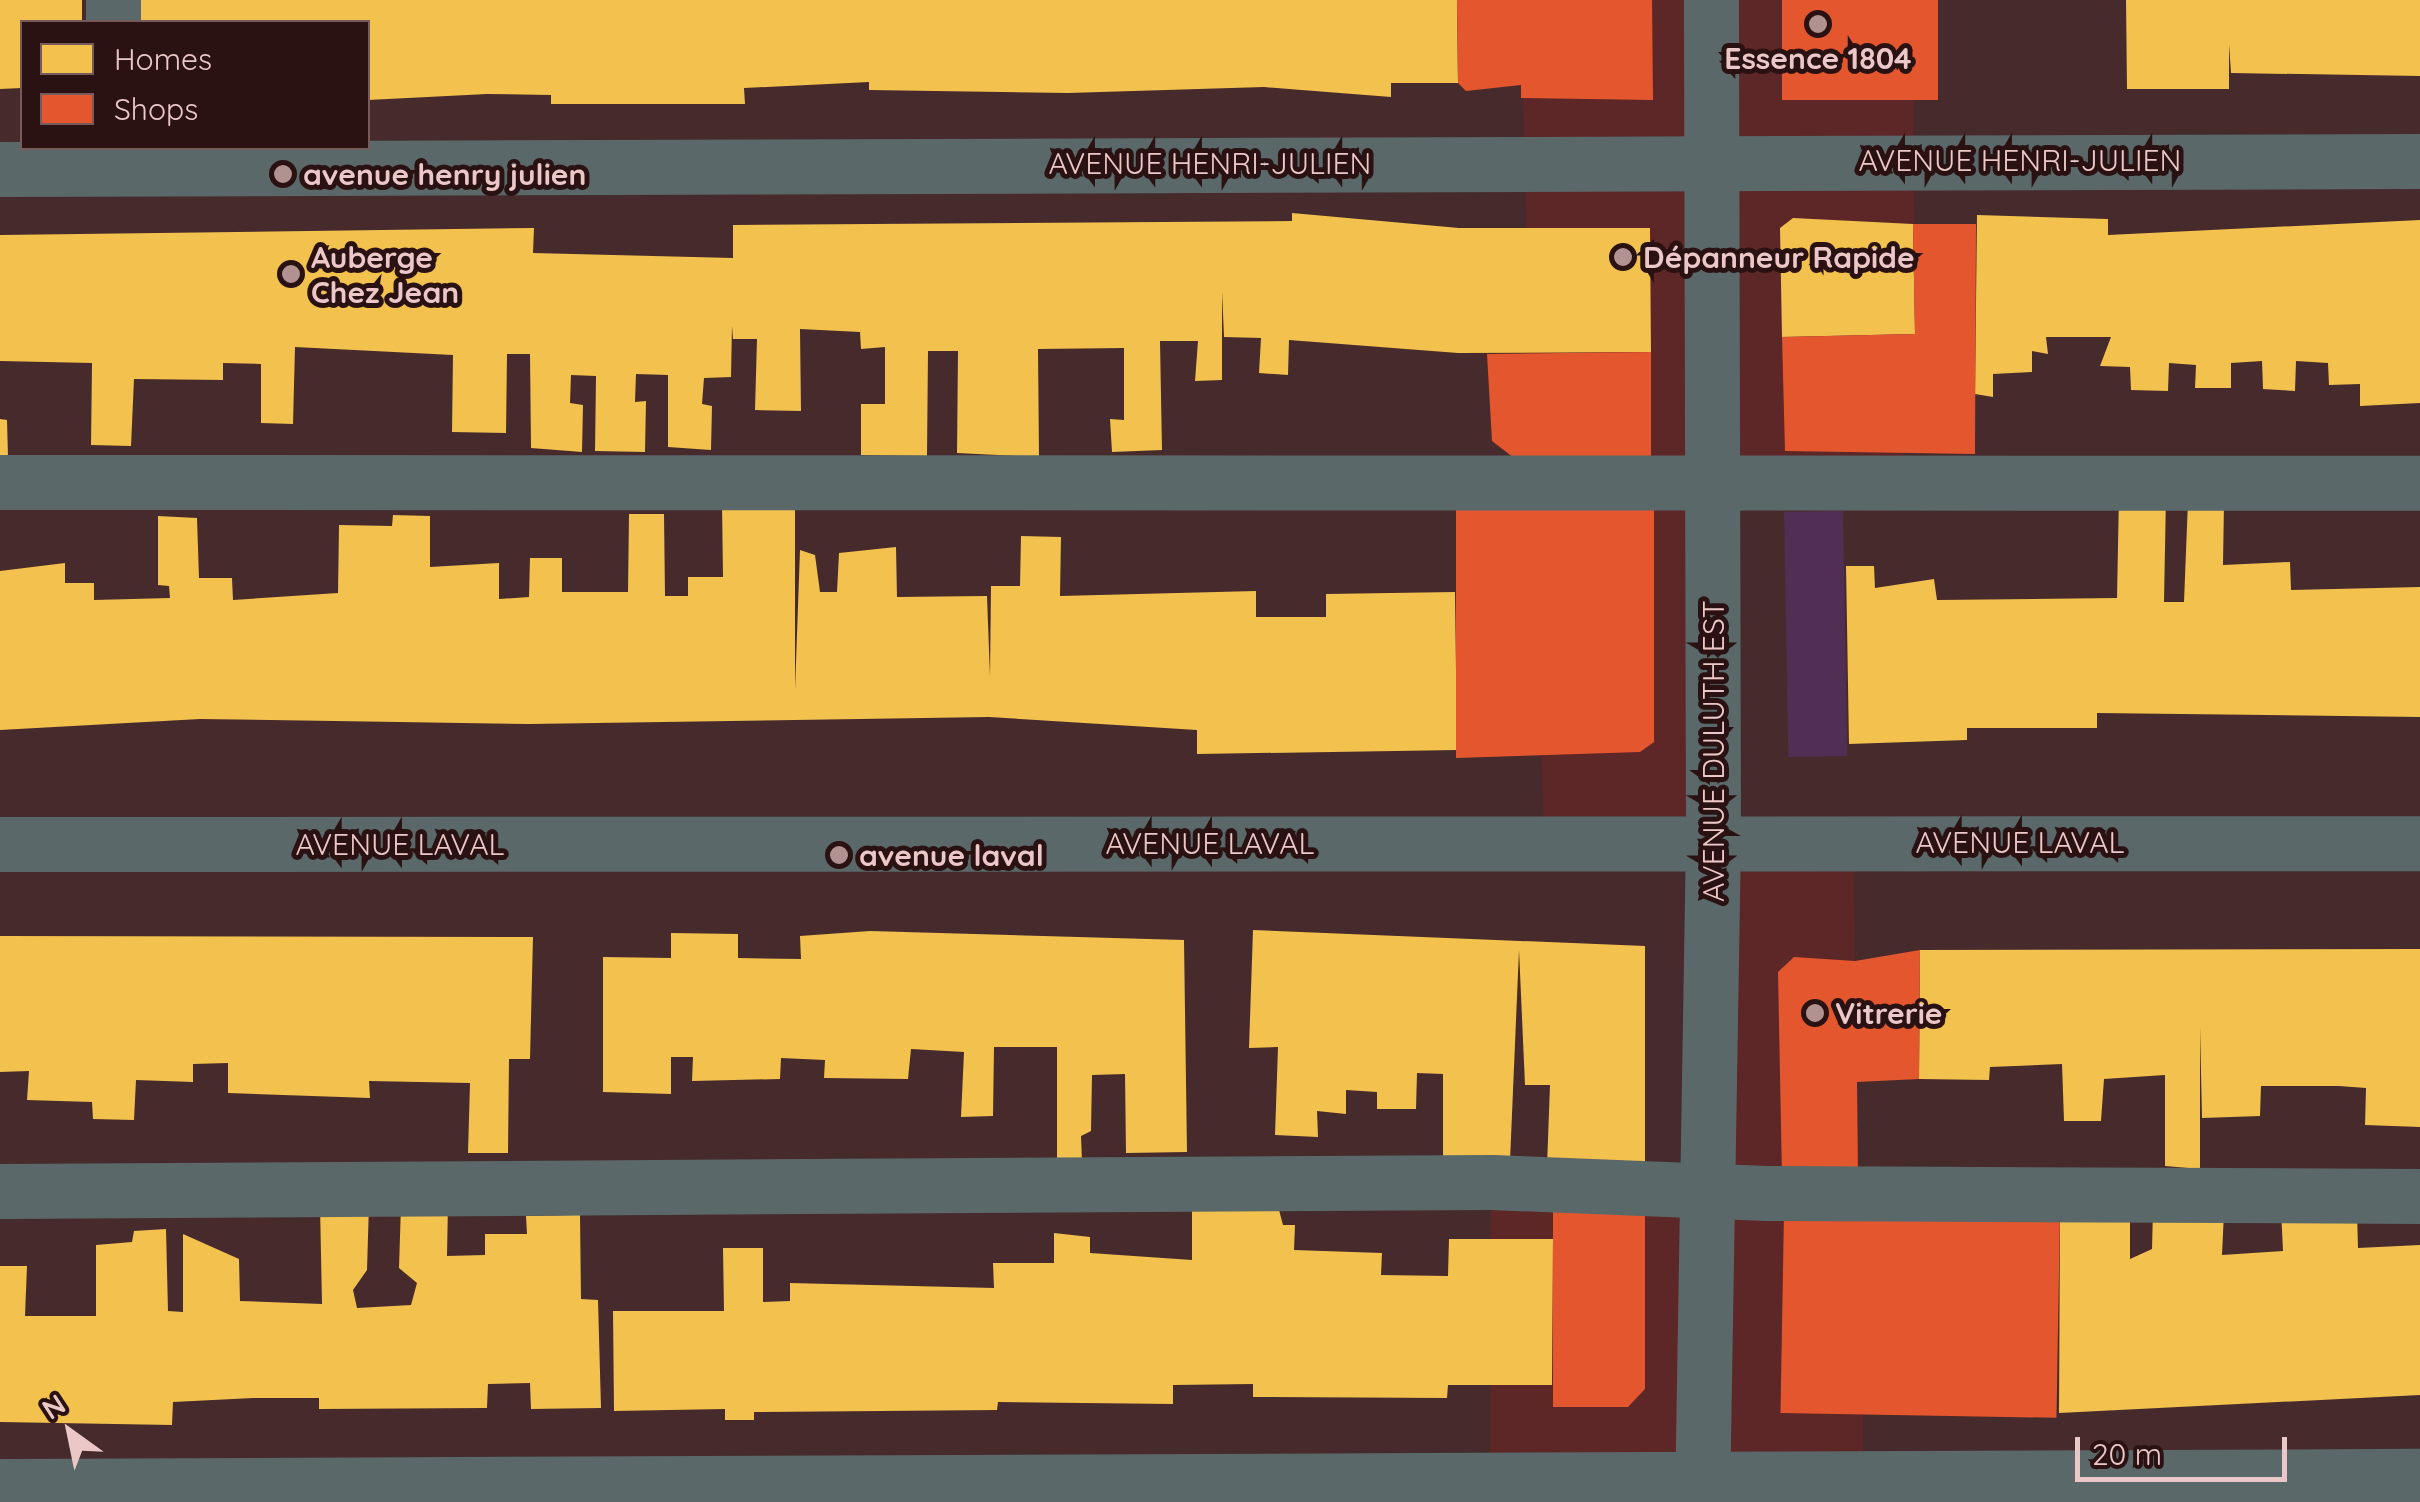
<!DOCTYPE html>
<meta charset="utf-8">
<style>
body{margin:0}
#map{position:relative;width:2420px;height:1502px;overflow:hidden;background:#472b2c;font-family:Quicksand,sans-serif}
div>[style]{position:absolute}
.built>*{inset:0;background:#5d2627}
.green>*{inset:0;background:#512e54;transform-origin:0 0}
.homes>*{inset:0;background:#f2c14e}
.shops>*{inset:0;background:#e4572e;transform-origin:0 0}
.minor>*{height:55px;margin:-27.5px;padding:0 27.5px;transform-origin:27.5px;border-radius:27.5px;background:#5b6869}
.dots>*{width:28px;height:28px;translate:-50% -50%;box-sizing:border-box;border:5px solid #2a1212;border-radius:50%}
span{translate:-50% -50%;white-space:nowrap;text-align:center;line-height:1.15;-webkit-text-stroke:10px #2a1212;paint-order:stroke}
.poi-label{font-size:30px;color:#ebc8c7;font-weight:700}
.left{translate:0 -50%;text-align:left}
.street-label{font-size:30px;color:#ebc8c7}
.legend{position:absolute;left:20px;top:20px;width:350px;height:130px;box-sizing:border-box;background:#2a1212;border:2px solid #775b5a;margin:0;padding:12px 18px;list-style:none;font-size:30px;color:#ebc8c7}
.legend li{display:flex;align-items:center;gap:20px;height:50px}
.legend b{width:50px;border:2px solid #775b5a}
.north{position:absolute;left:20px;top:1382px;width:100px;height:100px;-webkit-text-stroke:8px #2a1212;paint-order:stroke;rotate:327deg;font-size:28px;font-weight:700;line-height:40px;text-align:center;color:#ebc8c7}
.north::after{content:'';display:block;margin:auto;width:35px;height:45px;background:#ebc8c7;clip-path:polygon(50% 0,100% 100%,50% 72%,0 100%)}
.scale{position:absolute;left:2075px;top:1437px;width:212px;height:45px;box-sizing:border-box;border:5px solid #ebc8c7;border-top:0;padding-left:12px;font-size:30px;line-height:35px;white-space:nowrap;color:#ebc8c7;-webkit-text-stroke:8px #2a1212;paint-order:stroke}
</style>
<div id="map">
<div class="built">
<i style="clip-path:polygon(1520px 0,1913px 0,1915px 334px,1900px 486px,1713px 481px,1714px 841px,1853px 842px,1864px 1502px,1490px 1502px,1491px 1182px,1708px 1188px,1685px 832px,1544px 842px)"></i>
</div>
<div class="green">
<i style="left:1843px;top:511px;width:245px;height:59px;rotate:89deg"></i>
</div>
<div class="homes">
<i style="clip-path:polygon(0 0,82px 0,82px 22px,22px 22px,22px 88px,0 89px)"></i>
<i style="clip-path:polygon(133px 0,1457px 0,1458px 83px,1391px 83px,1391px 97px,1264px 87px,1068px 93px,869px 90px,869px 82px,744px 88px,745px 104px,551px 104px,551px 95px,487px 94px,368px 100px,368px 22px,133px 22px)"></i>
<i style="clip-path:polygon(2126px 0,2420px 0,2420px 76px,2231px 73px,2229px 44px,2229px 89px,2127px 89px)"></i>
<i style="clip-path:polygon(1292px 213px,1459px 228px,1650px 228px,1651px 352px,1458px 353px,1289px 340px,1288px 375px,1259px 373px,1261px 338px,1224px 337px,1222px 291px,1222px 380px,1195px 381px,1198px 341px,1160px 341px,1162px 450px,1112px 452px,1110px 419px,1124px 420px,1124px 348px,1038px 349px,1039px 457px,957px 453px,958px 351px,928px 351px,927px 456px,861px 455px,861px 404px,885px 404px,885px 347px,861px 349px,860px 332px,800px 329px,801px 411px,755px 410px,757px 339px,733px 339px,732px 326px,731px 377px,704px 378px,702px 404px,712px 406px,711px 450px,668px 447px,668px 375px,636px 374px,635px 402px,646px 401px,645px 452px,595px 451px,596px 376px,571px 375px,570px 403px,583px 405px,582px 452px,531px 448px,530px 354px,507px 354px,506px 433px,452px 432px,453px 355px,295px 347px,293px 424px,261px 423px,261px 364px,223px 363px,223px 380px,134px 379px,131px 446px,91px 445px,92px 363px,0 361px,0 235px,534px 228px,533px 253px,733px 258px,733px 225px,1292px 221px)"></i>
<i style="clip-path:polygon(1977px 215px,2108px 219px,2108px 235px,2420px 220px,2420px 403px,2360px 406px,2360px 384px,2329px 385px,2328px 363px,2296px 361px,2295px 391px,2263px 389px,2262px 361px,2231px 363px,2231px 388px,2195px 388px,2196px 365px,2169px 363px,2168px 391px,2131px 390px,2130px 367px,2100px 366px,2111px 337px,2046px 337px,2048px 354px,2032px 351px,2032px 372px,1993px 374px,1993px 397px,1975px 394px)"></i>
<i style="clip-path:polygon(1793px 218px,1913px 224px,1915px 334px,1782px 337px,1780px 228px)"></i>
<i style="clip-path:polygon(0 419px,7px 420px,8px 457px,0 457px)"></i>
<i style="clip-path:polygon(2119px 494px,2166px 496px,2164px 602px,2184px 602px,2188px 501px,2224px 503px,2223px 565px,2290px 562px,2291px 590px,2420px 587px,2420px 717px,2097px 713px,2097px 728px,1967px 728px,1967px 740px,1849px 744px,1846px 566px,1874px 566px,1875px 588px,1934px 579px,1937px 600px,2117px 598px)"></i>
<i style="clip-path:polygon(795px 501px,795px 690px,800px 550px,815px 555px,820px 592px,837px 592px,839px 553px,896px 547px,897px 597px,987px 596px,990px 677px,991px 586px,1020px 586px,1021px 536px,1061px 537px,1060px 596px,1256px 591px,1256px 617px,1326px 617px,1326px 594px,1455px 592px,1457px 750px,1197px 754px,1197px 730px,989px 717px,529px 724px,200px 719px,0 730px,0 571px,65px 563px,65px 583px,94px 583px,94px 600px,170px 598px,169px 586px,158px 585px,158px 516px,197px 518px,199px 578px,232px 578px,233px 600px,338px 593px,339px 525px,392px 526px,393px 515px,430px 516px,430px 567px,499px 563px,499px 599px,529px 597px,530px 558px,562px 558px,562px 592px,628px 592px,629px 514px,664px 514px,665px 596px,688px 596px,688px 577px,723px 577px,722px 502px)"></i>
<i style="clip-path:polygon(1253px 930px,1645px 946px,1645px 1171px,1547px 1166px,1550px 1085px,1525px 1085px,1519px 950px,1510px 1161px,1443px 1161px,1443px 1074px,1417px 1073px,1416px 1109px,1377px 1109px,1377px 1092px,1346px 1090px,1346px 1114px,1317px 1111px,1318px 1137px,1275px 1135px,1278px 1047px,1249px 1048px)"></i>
<i style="clip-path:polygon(870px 931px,1184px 940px,1187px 1152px,1126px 1153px,1125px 1074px,1092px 1075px,1091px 1131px,1081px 1136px,1082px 1161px,1057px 1160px,1057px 1047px,994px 1047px,993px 1116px,961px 1117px,964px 1052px,911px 1049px,908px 1079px,824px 1078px,825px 1060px,781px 1058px,780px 1079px,692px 1081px,693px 1057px,671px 1057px,671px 1094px,603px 1092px,603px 957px,671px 958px,671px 933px,738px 934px,738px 958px,801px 959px,800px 936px)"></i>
<i style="clip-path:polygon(0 936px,533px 937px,530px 1059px,509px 1059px,508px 1153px,468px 1153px,470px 1083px,369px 1081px,370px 1098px,228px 1093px,228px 1063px,193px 1064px,193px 1082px,136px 1080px,134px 1120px,93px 1119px,92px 1102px,27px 1100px,29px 1071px,0 1072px)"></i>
<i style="clip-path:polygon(2420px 949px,2420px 1127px,2365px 1125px,2366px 1088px,2339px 1086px,2261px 1086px,2260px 1116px,2202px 1118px,2200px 1027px,2200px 1169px,2165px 1166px,2165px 1075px,2104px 1079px,2101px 1121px,2064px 1121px,2062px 1064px,1990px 1067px,1989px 1080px,1919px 1079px,1920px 950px)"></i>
<i style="clip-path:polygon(1192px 1198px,1279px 1210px,1283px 1225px,1295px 1225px,1294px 1250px,1382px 1253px,1381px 1275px,1448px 1276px,1449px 1239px,1553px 1239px,1552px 1385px,1448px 1385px,1447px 1398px,1253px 1397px,1253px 1384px,1173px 1385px,1173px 1404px,998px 1402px,997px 1410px,754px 1412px,754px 1420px,725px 1420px,725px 1409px,614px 1411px,613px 1311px,724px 1311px,723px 1248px,763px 1248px,763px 1302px,790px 1301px,790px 1283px,994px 1288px,993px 1263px,1054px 1263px,1054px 1233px,1090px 1237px,1090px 1253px,1192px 1260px)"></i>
<i style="clip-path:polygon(369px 1204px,367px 1270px,353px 1290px,357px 1308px,411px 1305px,417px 1283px,399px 1268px,401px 1205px,448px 1204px,447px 1256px,485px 1255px,485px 1234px,527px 1234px,526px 1216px,580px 1215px,581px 1299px,598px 1300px,601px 1408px,531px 1409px,530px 1383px,488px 1384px,487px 1408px,319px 1409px,319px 1398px,253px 1398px,173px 1402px,172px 1425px,0 1422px,0 1266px,27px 1266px,25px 1316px,96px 1316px,96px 1245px,132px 1242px,134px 1231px,166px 1229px,168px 1311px,183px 1312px,183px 1234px,239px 1259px,240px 1301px,322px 1304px,320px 1205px)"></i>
<i style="clip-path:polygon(2153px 1209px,2224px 1212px,2222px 1255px,2283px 1251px,2281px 1210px,2357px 1211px,2358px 1248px,2420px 1245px,2420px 1395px,2059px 1413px,2060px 1215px,2130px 1217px,2130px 1259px,2152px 1249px)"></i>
</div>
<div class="shops">
<i style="clip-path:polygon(1457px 0,1652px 0,1653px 100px,1521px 98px,1521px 85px,1466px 91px,1458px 83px)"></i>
<i style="left:1782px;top:0;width:156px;height:100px"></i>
<i style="clip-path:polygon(1913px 224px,1976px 224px,1975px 454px,1785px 451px,1782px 337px,1915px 334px)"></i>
<i style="clip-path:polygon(1651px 352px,1651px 459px,1518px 461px,1492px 441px,1487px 354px)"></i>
<i style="clip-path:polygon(1456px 504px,1654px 505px,1654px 742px,1640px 752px,1456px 758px)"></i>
<i style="clip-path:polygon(1920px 950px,1919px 1079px,1857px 1082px,1858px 1178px,1782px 1178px,1778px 972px,1794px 957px,1855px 961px)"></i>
<i style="clip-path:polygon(1553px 1202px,1645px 1202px,1645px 1389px,1628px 1407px,1553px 1407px)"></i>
<i style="left:1784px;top:1212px;width:276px;height:201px;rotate:1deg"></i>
</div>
<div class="minor">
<i style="left:113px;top:0;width:22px;rotate:90deg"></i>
<i style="left:0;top:169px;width:2420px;rotate:-0.19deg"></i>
<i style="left:0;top:482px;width:2420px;rotate:0.02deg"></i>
<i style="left:0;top:844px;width:2420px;rotate:-0.02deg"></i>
<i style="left:0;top:1191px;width:1491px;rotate:-0.35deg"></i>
<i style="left:1491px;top:1182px;width:275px;rotate:2.3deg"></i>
<i style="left:1766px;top:1193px;width:654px;rotate:0.26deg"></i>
<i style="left:0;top:1486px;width:2420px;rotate:-0.24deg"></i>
<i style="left:1702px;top:1502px;width:660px;rotate:-89.05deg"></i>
<i style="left:1713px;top:842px;width:842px;rotate:-90.14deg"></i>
</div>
<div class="dots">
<i style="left:1818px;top:24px;background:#b29191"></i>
<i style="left:283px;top:174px;background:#b29191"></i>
<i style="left:1623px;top:257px;background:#b29191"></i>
<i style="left:291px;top:274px;background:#b29191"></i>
<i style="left:839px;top:855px;background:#b29191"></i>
<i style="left:1815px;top:1013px;background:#b29191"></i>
</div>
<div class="poi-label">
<span style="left:1818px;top:58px">Essence 1804</span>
<span class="left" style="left:303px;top:174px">avenue henry julien</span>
<span class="left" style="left:311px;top:274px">Auberge<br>Chez Jean</span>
<span class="left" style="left:1643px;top:257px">Dépanneur Rapide</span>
<span class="left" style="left:859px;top:855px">avenue laval</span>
<span class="left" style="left:1835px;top:1013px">Vitrerie</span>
</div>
<div class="street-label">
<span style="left:2020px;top:160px">AVENUE HENRI-JULIEN</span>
<span style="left:1210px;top:163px">AVENUE HENRI-JULIEN</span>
<span style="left:1713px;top:751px;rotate:-90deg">AVENUE DULUTH EST</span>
<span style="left:2020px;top:842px">AVENUE LAVAL</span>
<span style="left:1210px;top:843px">AVENUE LAVAL</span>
<span style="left:400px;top:844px">AVENUE LAVAL</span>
</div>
<ul class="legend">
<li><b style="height:28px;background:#f2c14e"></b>Homes</li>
<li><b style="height:28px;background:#e4572e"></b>Shops</li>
</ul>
<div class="north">N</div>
<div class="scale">20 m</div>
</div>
